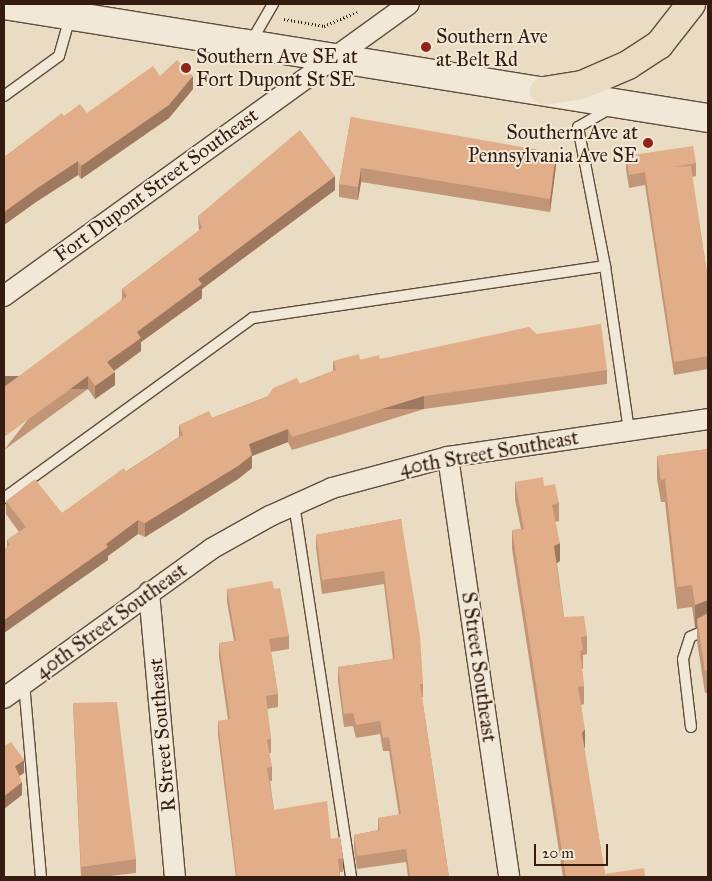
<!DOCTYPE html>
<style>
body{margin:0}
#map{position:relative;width:712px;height:881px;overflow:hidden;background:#e9dcc2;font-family:"IM FELL Great Primer",serif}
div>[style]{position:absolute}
.path>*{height:3px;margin-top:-1.5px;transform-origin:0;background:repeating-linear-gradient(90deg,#351c11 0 1px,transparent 0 3.5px)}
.roads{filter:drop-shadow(1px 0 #624c3d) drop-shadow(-1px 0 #624c3d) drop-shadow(0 1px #624c3d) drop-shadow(0 -1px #624c3d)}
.service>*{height:10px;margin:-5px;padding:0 5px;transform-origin:5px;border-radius:5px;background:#f1e8d7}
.minor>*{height:20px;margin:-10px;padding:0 10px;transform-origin:10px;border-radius:10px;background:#f1e8d7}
.secondary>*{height:28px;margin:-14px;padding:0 14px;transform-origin:14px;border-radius:14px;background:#f1e8d7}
.trunk>*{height:28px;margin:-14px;padding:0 14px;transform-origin:14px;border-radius:14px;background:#e9dcc2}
.wall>*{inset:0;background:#c29576}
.shaded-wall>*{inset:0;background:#9e7960;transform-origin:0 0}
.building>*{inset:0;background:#e2ad89}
.dots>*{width:14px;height:14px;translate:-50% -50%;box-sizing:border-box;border:2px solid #f1e8d7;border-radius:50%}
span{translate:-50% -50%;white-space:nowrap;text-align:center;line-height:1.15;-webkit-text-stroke:4px #f1e8d7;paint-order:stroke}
.poi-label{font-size:20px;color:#351c11}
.left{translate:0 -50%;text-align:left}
.right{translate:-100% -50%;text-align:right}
.street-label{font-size:20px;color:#351c11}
.frame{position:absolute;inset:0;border:5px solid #351c11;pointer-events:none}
.scale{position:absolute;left:534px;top:844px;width:74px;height:22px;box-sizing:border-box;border:2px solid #351c11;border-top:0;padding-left:6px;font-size:15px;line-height:18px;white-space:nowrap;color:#351c11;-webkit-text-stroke:4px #f1e8d7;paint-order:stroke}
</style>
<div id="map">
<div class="path">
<i style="left:284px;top:19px;width:41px;rotate:9.9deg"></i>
<i style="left:324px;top:26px;width:36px;rotate:-23deg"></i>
</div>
<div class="roads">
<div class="service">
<i style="left:251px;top:42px;width:44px;rotate:-59.9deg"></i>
<i style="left:4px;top:96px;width:68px;rotate:-36deg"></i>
<i style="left:59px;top:56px;width:41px;rotate:-74.2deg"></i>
<i style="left:611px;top:108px;width:38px;rotate:150deg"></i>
<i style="left:578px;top:127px;width:142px;rotate:79deg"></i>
<i style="left:605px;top:266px;width:167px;rotate:81.7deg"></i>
<i style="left:4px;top:498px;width:307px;rotate:-35.9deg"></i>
<i style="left:253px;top:318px;width:356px;rotate:-8.4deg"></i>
<i style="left:294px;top:504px;width:377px;rotate:81.3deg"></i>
<i style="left:24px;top:683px;width:195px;rotate:85deg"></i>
<i style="left:691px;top:727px;width:68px;rotate:-96.7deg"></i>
<i style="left:683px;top:659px;width:23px;rotate:-72deg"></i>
<i style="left:690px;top:637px;width:20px;rotate:-24deg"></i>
</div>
<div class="minor">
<i style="left:4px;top:296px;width:499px;rotate:-35.8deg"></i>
<i style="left:448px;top:457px;width:424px;rotate:81.7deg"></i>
<i style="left:149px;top:592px;width:286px;rotate:84.8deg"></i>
<i style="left:4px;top:698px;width:255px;rotate:-35.7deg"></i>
<i style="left:211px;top:549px;width:68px;rotate:-29.2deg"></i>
<i style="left:270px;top:516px;width:68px;rotate:-24.3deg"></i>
<i style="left:332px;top:488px;width:120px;rotate:-15deg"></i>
<i style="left:448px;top:457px;width:263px;rotate:-8.3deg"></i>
</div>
<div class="secondary">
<i style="left:4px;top:5px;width:713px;rotate:9.12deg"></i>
</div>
<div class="trunk">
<i style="left:544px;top:91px;width:38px;rotate:-9deg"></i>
<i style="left:582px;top:85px;width:50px;rotate:-23.5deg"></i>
<i style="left:628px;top:65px;width:37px;rotate:-33deg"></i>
<i style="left:659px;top:45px;width:52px;rotate:-52deg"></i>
</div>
</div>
<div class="wall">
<i style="clip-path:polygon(193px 89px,169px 118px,146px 134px,81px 179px,78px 175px,36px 202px,4px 225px,4px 157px,64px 116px,87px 113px)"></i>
<i style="clip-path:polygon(351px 117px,556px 166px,550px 212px,361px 182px,358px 200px,339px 197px,339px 184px)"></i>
<i style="clip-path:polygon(626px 156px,696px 163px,696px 176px,692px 177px,708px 280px,708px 369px,674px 375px,645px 185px,629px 188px,626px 169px)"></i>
<i style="clip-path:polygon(335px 190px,202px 289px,202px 298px,141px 342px,141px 351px,114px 371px,115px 385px,95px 399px,88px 389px,4px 450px,122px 299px,122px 289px,199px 231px,198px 216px)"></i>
<i style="clip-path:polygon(537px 334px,607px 370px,607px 384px,424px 409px,292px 450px,288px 442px,252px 456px,252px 468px,238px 479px,145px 537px,138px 534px,108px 556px,108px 560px,7px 547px,7px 540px,19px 532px,6px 514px,6px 501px,62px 513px,179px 437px,179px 425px,212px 418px,333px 371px,333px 361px,380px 359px)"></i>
<i style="clip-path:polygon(708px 449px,708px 693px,705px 693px,697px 641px,697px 627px,695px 627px,692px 607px,677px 609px,665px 502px,661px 502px,657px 479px,657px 456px)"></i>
<i style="clip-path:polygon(515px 482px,544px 486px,559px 503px,559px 521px,555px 522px,560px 561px,557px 563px,564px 617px,587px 636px,587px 654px,583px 655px,583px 669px,582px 669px,584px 686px,584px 704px,581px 705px,585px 747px,584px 748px,605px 874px,645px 877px,563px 877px,512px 549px,512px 530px,521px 529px,515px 500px)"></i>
<i style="clip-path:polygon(401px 519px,423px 684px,423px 697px,422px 697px,449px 877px,408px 877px,406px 862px,357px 869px,354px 848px,354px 835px,378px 830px,378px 818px,399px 815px,389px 751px,383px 751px,380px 734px,356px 738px,353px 726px,344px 727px,338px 681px,338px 667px,393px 659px,384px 584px,322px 594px,316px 548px,316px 535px)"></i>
<i style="clip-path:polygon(227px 589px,274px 589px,289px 636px,289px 649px,271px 652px,278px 694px,278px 707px,267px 709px,271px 739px,271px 753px,269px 753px,272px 767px,272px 781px,270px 781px,274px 810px,331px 839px,343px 858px,343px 872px,340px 872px,340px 877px,236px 877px,218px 735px,218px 721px,228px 720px,219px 657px,219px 643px,234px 641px,227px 602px)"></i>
<i style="clip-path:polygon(73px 703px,136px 859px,136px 873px,101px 877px,81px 877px)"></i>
</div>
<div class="shaded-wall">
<i style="clip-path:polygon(193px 76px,193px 89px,169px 118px,81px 179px,81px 166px)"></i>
<i style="clip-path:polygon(556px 153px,556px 166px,550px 212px,550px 199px)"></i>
<i style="clip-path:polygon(78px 161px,78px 175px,36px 202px,4px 225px,4px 212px,36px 189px)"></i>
<i style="clip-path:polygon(361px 168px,361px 182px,358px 200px,358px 187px)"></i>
<i style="clip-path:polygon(335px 176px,335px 190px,202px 289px,202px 298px,141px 342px,141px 351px,107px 376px,107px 362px,137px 332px,198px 279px)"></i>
<i style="clip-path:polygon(115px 372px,115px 385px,95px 399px,95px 386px)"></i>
<i style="left:88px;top:376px;width:13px;height:104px;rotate:90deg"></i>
<i style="left:424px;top:396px;width:13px;height:138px;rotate:90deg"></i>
<i style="clip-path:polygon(288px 429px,288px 442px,252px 456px,252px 468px,238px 479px,145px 537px,145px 523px,249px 444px)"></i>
<i style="clip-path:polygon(138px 520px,138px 534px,108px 556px,108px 560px,4px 633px,4px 620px)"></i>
<i style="clip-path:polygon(560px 543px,560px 561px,554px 565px,554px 546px)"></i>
<i style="clip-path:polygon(708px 600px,708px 622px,697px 619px,697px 627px,695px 627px,695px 605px)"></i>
<i style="clip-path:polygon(585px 729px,585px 747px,582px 751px,582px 733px)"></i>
<i style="clip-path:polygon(24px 760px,24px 773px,15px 779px,15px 766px)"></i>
<i style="clip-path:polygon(22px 782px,22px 795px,4px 809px,4px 796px)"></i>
</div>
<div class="building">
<i style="clip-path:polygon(177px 60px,193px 76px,169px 105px,81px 166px,78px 161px,36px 189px,4px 212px,4px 157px,62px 113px,64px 116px,80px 104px,87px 113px,153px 66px,160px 76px)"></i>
<i style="clip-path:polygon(351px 117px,556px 153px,550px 199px,361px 168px,358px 187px,339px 184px)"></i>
<i style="clip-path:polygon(300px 130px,335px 176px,198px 279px,202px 284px,137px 332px,141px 338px,107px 362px,115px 372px,95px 386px,88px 376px,4px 437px,4px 387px,127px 296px,122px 289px,202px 228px,198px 216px)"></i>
<i style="clip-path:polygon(693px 146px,696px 163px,675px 167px,691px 166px,708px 280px,708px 356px,674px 362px,645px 172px,629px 175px,626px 156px)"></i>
<i style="clip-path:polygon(601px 324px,607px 370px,424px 396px,292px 437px,288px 429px,249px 444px,252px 455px,238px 466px,145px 523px,138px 520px,106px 544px,108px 547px,4px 620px,4px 549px,10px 545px,7px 540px,26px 527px,6px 501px,35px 479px,62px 513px,124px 468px,126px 472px,183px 435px,179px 425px,209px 411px,212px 418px,267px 397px,273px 388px,297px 378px,300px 384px,336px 370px,333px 361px,359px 354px,360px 360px,379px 355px,380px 359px,529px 327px,537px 334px)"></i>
<i style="clip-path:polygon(708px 449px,708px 600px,695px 605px,692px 585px,677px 587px,665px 479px,661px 480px,657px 456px)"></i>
<i style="clip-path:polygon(543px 477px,544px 486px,555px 484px,559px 503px,552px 505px,560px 543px,554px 546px,564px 617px,584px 616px,587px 636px,581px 637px,583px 650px,580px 651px,584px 686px,578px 687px,585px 729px,582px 733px,605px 874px,644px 868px,645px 877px,566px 877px,512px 530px,524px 529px,515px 482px)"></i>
<i style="clip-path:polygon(401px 519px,420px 636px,423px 684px,420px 684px,449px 877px,410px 877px,406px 849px,357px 856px,354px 835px,380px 830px,378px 818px,401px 814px,389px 737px,383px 738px,380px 721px,356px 725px,353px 713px,344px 714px,338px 667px,395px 659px,384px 571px,322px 580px,316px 535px)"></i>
<i style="clip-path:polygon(272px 581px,274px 589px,280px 588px,289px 636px,269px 639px,278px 694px,266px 696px,271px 739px,267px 740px,272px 767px,267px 768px,274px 810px,327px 801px,331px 839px,340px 837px,343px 858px,338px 859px,340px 877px,237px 877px,218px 721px,230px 719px,219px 643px,236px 641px,227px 589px)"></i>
<i style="clip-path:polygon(708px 613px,708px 670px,705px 671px,697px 619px)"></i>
<i style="clip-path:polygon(117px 702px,136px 859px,81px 867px,73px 703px)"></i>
<i style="clip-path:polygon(11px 742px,24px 760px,15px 766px,22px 782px,4px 796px,4px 746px)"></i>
</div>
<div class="dots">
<i style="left:426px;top:47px;background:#8f2418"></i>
<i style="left:186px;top:68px;background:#8f2418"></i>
<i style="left:648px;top:143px;background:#8f2418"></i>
</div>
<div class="poi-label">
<span class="left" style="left:436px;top:48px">Southern Ave<br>at Belt Rd</span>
<span class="left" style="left:196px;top:68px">Southern Ave SE at<br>Fort Dupont St SE</span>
<span class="right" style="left:638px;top:144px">Southern Ave at<br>Pennsylvania Ave SE</span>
</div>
<div class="street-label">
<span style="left:156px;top:185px;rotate:-36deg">Fort Dupont Street Southeast</span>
<span style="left:489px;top:453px;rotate:-10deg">40th Street Southeast</span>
<span style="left:111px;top:621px;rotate:-36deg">40th Street Southeast</span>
<span style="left:479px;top:667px;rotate:82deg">S Street Southeast</span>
<span style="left:162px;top:735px;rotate:-95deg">R Street Southeast</span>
</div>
<div class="frame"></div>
<div class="scale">20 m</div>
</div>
